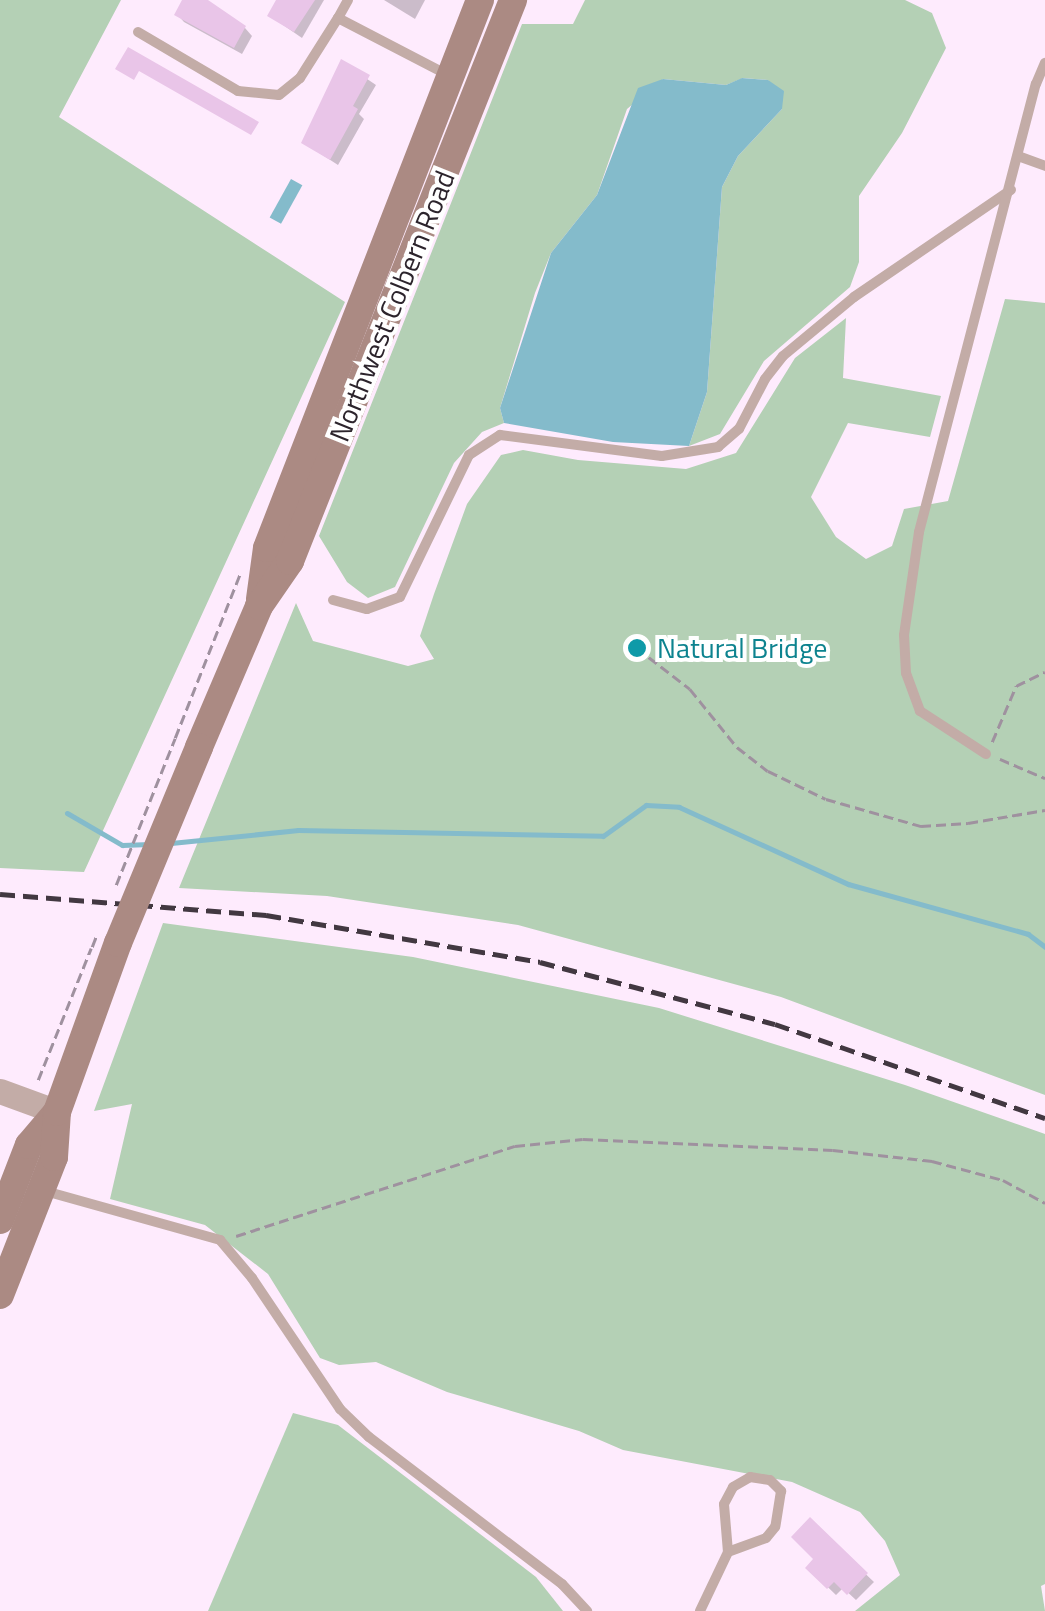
<!DOCTYPE html>
<style>
body{margin:0}
#map{position:relative;width:1045px;height:1611px;overflow:hidden;background:#feebfd;font-family:"Titillium Web",sans-serif}
div>[style]{position:absolute}
.green>*{inset:0;background:#b4d0b5}
.water>*{inset:0;background:#84bbcb;transform-origin:0 0}
.shadow>*{inset:0;background:#0003}
.stream>*{height:5px;margin:-2.5px;padding:0 2.5px;transform-origin:2.5px;border-radius:2.5px;background:#84bbcb}
.building>*{inset:0;background:#e9c5e8}
.path>*{height:2.5px;margin-top:-1.25px;transform-origin:0;background:repeating-linear-gradient(90deg,#9f919f 0 10px,transparent 0 15px)}
.service>*{height:10px;margin:-5px;padding:0 5px;transform-origin:5px;border-radius:5px;background:#c3aca7}
.tertiary>*{height:25px;margin:-12.5px;padding:0 12.5px;transform-origin:12.5px;border-radius:12.5px;background:#c3aca7}
.secondary>*{height:28px;margin:-14px;padding:0 14px;transform-origin:14px;border-radius:14px;background:#ab8a83}
.rail>*{height:5px;margin-top:-2.5px;transform-origin:0;background:repeating-linear-gradient(90deg,#423841 0 15px,transparent 0 23px)}
.path-bridge>*{height:2.5px;margin-top:-1.25px;transform-origin:0;background:repeating-linear-gradient(90deg,#9f919f 0 10px,transparent 0 15px)}
.secondary-bridge>*{height:28px;margin:-14px;padding:0 14px;transform-origin:14px;border-radius:14px;background:#ab8a83}
.dots>*{width:28px;height:28px;translate:-50% -50%;box-sizing:border-box;border:5px solid #fff;border-radius:50%}
span{translate:-50% -50%;white-space:nowrap;text-align:center;line-height:1.15;-webkit-text-stroke:8px #fff;paint-order:stroke}
.street-label{font-size:28px;color:#2c242c}
.culture-label{font-size:28px;color:#0d838f}
.left{translate:0 -50%;text-align:left}
</style>
<div id="map">
<div class="green">
<i style="clip-path:polygon(0 0,121px 0,59px 117px,345px 302px,84px 872px,0 868px)"></i>
<i style="clip-path:polygon(585px 0,905px 0,932px 13px,946px 48px,902px 133px,859px 196px,859px 262px,850px 287px,764px 361px,720px 434px,689px 446px,707px 392px,722px 187px,738px 156px,782px 109px,768px 80px,743px 78px,726px 85px,663px 79px,627px 109px,597px 195px,551px 253px,535px 293px,500px 408px,504px 423px,482px 432px,454px 463px,395px 587px,368px 598px,347px 582px,319px 536px,522px 24px,573px 24px)"></i>
<i style="clip-path:polygon(1005px 299px,1045px 303px,1045px 1095px,781px 997px,518px 925px,327px 896px,179px 888px,296px 603px,313px 641px,408px 666px,434px 659px,420px 636px,434px 594px,467px 504px,501px 455px,523px 450px,578px 460px,686px 469px,736px 453px,795px 358px,846px 318px,843px 378px,941px 396px,930px 437px,848px 423px,811px 497px,836px 537px,866px 559px,892px 546px,904px 509px,948px 501px)"></i>
<i style="clip-path:polygon(163px 923px,413px 957px,659px 1008px,905px 1085px,1045px 1134px,1045px 1584px,1041px 1586px,1045px 1611px,855px 1611px,900px 1575px,885px 1541px,860px 1512px,792px 1482px,623px 1450px,579px 1431px,447px 1392px,376px 1362px,339px 1365px,320px 1358px,268px 1274px,205px 1225px,110px 1199px,132px 1104px,94px 1111px)"></i>
<i style="clip-path:polygon(293px 1413px,338px 1425px,536px 1577px,563px 1611px,208px 1611px)"></i>
</div>
<div class="water">
<i style="clip-path:polygon(742px 78px,768px 80px,784px 91px,782px 109px,738px 156px,722px 187px,707px 392px,689px 446px,613px 442px,504px 423px,500px 408px,551px 253px,597px 195px,638px 88px,663px 79px,726px 85px)"></i>
<i style="left:291px;top:179px;width:13px;height:44px;rotate:29deg"></i>
</div>
<div class="shadow">
<i style="clip-path:polygon(185px 0,199px 0,245px 28px,252px 36px,242px 54px,184px 22px,177px 14px)"></i>
<i style="clip-path:polygon(277px 0,324px 0,302px 38px,270px 16px)"></i>
<i style="clip-path:polygon(384px 0,425px 0,415px 19px)"></i>
<i style="clip-path:polygon(342px 62px,376px 85px,359px 114px,364px 119px,338px 165px,304px 143px)"></i>
<i style="clip-path:polygon(810px 1521px,874px 1582px,856px 1600px,843px 1588px,836px 1595px,808px 1568px,817px 1559px)"></i>
</div>
<div class="stream">
<i style="left:67px;top:813px;width:64px;rotate:30.2deg"></i>
<i style="left:122px;top:845px;width:28px;rotate:-2deg"></i>
<i style="left:171px;top:843px;width:128px;rotate:-5.8deg"></i>
<i style="left:298px;top:830px;width:305px;rotate:1.1deg"></i>
<i style="left:603px;top:836px;width:53px;rotate:-35.8deg"></i>
<i style="left:646px;top:805px;width:33px;rotate:3deg"></i>
<i style="left:679px;top:807px;width:186px;rotate:24.5deg"></i>
<i style="left:848px;top:884px;width:187px;rotate:15.5deg"></i>
<i style="left:1028px;top:934px;width:21px;rotate:37deg"></i>
</div>
<div class="building">
<i style="clip-path:polygon(182px 0,208px 0,246px 26px,234px 48px,174px 15px)"></i>
<i style="clip-path:polygon(276px 0,315px 0,294px 32px,267px 16px)"></i>
<i style="clip-path:polygon(128px 47px,259px 122px,251px 135px,139px 71px,134px 80px,115px 69px)"></i>
<i style="clip-path:polygon(341px 59px,370px 75px,353px 106px,358px 109px,330px 160px,301px 143px)"></i>
<i style="clip-path:polygon(810px 1517px,868px 1573px,847px 1595px,834px 1582px,827px 1589px,805px 1568px,813px 1559px,791px 1537px)"></i>
</div>
<div class="path">
<i style="left:637px;top:648px;width:67px;rotate:37.7deg"></i>
<i style="left:690px;top:689px;width:75px;rotate:51deg"></i>
<i style="left:737px;top:747px;width:39px;rotate:38deg"></i>
<i style="left:768px;top:771px;width:64px;rotate:25.8deg"></i>
<i style="left:826px;top:799px;width:99px;rotate:15.9deg"></i>
<i style="left:921px;top:826px;width:47px;rotate:-3.7deg"></i>
<i style="left:968px;top:823px;width:78px;rotate:-9.6deg"></i>
<i style="left:175px;top:738px;width:176px;rotate:-68.4deg"></i>
<i style="left:992px;top:742px;width:61px;rotate:-66.8deg"></i>
<i style="left:1016px;top:686px;width:32px;rotate:-26deg"></i>
<i style="left:1000px;top:759px;width:49px;rotate:22.9deg"></i>
<i style="left:38px;top:1080px;width:142px;rotate:-68.1deg"></i>
<i style="left:236px;top:1236px;width:293px;rotate:-17.9deg"></i>
<i style="left:515px;top:1146px;width:68px;rotate:-5.9deg"></i>
<i style="left:583px;top:1139px;width:250px;rotate:2.5deg"></i>
<i style="left:833px;top:1150px;width:100px;rotate:6.3deg"></i>
<i style="left:932px;top:1161px;width:73px;rotate:15deg"></i>
<i style="left:1003px;top:1180px;width:48px;rotate:28.7deg"></i>
</div>
<div class="service">
<i style="left:348px;top:0;width:21px;rotate:119deg"></i>
<i style="left:338px;top:18px;width:124px;rotate:27.4deg"></i>
<i style="left:138px;top:32px;width:116px;rotate:30.5deg"></i>
<i style="left:238px;top:91px;width:41px;rotate:5.6deg"></i>
<i style="left:279px;top:95px;width:27px;rotate:-39deg"></i>
<i style="left:300px;top:78px;width:71px;rotate:-57.7deg"></i>
<i style="left:1018px;top:156px;width:29px;rotate:20deg"></i>
<i style="left:333px;top:600px;width:35px;rotate:15deg"></i>
<i style="left:367px;top:609px;width:35px;rotate:-20deg"></i>
<i style="left:400px;top:597px;width:158px;rotate:-64.1deg"></i>
<i style="left:469px;top:455px;width:37px;rotate:-33deg"></i>
<i style="left:500px;top:435px;width:163px;rotate:7.4deg"></i>
<i style="left:662px;top:456px;width:57px;rotate:-9.1deg"></i>
<i style="left:718px;top:447px;width:28px;rotate:-41deg"></i>
<i style="left:739px;top:429px;width:56px;rotate:-62.5deg"></i>
<i style="left:765px;top:379px;width:29px;rotate:-52deg"></i>
<i style="left:783px;top:356px;width:92px;rotate:-39.7deg"></i>
<i style="left:854px;top:297px;width:190px;rotate:-34.3deg"></i>
<i style="left:986px;top:754px;width:79px;rotate:-146.9deg"></i>
<i style="left:920px;top:711px;width:40px;rotate:-110.2deg"></i>
<i style="left:906px;top:673px;width:38px;rotate:-93deg"></i>
<i style="left:904px;top:635px;width:104px;rotate:-81.7deg"></i>
<i style="left:919px;top:532px;width:463px;rotate:-75.4deg"></i>
<i style="left:1036px;top:84px;width:23px;rotate:-67deg"></i>
<i style="left:45px;top:1191px;width:182px;rotate:15.6deg"></i>
<i style="left:220px;top:1240px;width:50px;rotate:49.9deg"></i>
<i style="left:252px;top:1278px;width:158px;rotate:56.1deg"></i>
<i style="left:340px;top:1409px;width:40px;rotate:44deg"></i>
<i style="left:369px;top:1437px;width:243px;rotate:37.3deg"></i>
<i style="left:562px;top:1584px;width:37px;rotate:47deg"></i>
<i style="left:700px;top:1611px;width:65px;rotate:-64.6deg"></i>
<i style="left:728px;top:1552px;width:48px;rotate:-94.8deg"></i>
<i style="left:724px;top:1504px;width:19px;rotate:-62deg"></i>
<i style="left:733px;top:1487px;width:20px;rotate:-30deg"></i>
<i style="left:750px;top:1477px;width:20px;rotate:9deg"></i>
<i style="left:770px;top:1480px;width:16px;rotate:45deg"></i>
<i style="left:781px;top:1491px;width:36px;rotate:99deg"></i>
<i style="left:775px;top:1527px;width:14px;rotate:129deg"></i>
<i style="left:766px;top:1538px;width:40px;rotate:159.8deg"></i>
</div>
<div class="tertiary">
<i style="left:0;top:1091px;width:61px;rotate:20.2deg"></i>
</div>
<div class="secondary">
<i style="left:260px;top:599px;width:51px;rotate:-82.2deg"></i>
<i style="left:267px;top:548px;width:588px;rotate:-68.76deg"></i>
<i style="left:199px;top:747px;width:153px;rotate:-66.9deg"></i>
<i style="left:259px;top:606px;width:55px;rotate:-55.4deg"></i>
<i style="left:290px;top:561px;width:604px;rotate:-68.32deg"></i>
<i style="left:0;top:1220px;width:80px;rotate:-68.9deg"></i>
<i style="left:29px;top:1145px;width:43px;rotate:-49.7deg"></i>
<i style="left:0;top:1295px;width:148px;rotate:-68.6deg"></i>
<i style="left:54px;top:1157px;width:45px;rotate:-86.2deg"></i>
<i style="left:57px;top:1112px;width:180px;rotate:-70.2deg"></i>
</div>
<div class="rail">
<i style="left:0;top:894px;width:267px;rotate:4.5deg"></i>
<i style="left:266px;top:915px;width:278px;rotate:9.7deg"></i>
<i style="left:540px;top:962px;width:243px;rotate:14.8deg"></i>
<i style="left:775px;top:1024px;width:286px;rotate:19.2deg"></i>
</div>
<div class="path-bridge">
<i style="left:116px;top:885px;width:158px;rotate:-68.1deg"></i>
<i style="left:92px;top:947px;width:14px;rotate:-69deg"></i>
</div>
<div class="secondary-bridge">
<i style="left:118px;top:943px;width:212px;rotate:-67.5deg"></i>
</div>
<div class="dots">
<i style="left:637px;top:648px;background:#0f9aa8"></i>
</div>
<div class="street-label">
<span style="left:392px;top:306px;rotate:-68deg">Northwest Colbern Road</span>
</div>
<div class="culture-label">
<span class="left" style="left:657px;top:648px">Natural Bridge</span>
</div>
</div>
